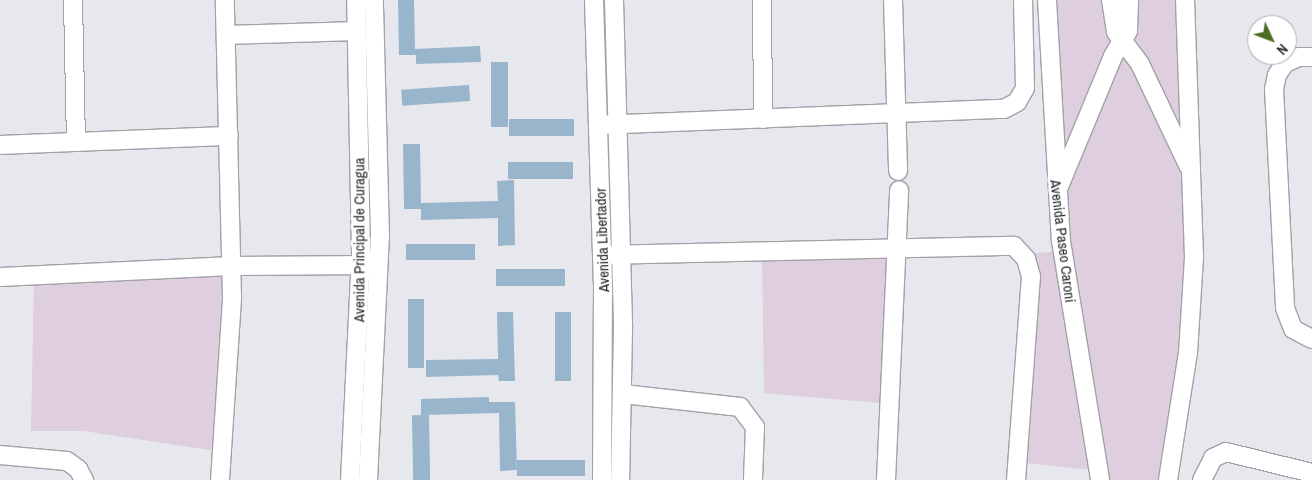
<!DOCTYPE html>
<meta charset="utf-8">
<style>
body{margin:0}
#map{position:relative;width:1312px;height:480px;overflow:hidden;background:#e6e8ee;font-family:"Archivo Narrow",sans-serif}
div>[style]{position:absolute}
.green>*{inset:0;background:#decede}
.building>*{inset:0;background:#98b5cc;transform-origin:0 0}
.roads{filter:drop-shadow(1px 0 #a0a2a8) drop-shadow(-1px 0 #a0a2a8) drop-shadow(0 1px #a0a2a8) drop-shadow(0 -1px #a0a2a8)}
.minor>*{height:18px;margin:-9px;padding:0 9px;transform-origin:9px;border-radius:9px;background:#fff}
span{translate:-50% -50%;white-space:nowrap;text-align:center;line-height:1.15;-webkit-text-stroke:5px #fff;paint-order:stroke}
.street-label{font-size:15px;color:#2a2b2d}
.north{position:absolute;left:1247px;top:15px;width:50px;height:50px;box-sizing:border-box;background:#fff;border:1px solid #aaaaab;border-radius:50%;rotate:133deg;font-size:14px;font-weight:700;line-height:20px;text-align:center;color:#2a2b2d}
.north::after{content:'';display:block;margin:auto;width:18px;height:22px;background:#4b6d25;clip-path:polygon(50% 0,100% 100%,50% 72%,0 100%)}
</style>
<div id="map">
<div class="green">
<i style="clip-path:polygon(1047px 0,1185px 0,1194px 220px,1168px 480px,1100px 480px,1099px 471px,1018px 462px,1023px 254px,1062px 251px)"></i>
<i style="clip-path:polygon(898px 247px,891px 404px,764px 393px,762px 250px)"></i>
<i style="clip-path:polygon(232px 266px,222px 452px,84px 431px,31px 431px,34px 276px)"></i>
</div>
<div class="building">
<i style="clip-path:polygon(398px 0,414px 0,415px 49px,480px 46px,481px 62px,416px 64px,416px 55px,399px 55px)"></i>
<i style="left:491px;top:62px;width:17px;height:65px"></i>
<i style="left:469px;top:85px;width:16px;height:68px;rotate:86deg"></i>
<i style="left:574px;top:119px;width:17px;height:65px;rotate:90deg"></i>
<i style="clip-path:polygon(403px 144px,420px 144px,421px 203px,498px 201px,497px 181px,514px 180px,515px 245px,498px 246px,498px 218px,421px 220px,421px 209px,404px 209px)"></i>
<i style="left:573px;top:162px;width:17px;height:65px;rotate:90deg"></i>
<i style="left:475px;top:244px;width:16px;height:69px;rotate:90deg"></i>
<i style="left:565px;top:269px;width:17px;height:69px;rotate:90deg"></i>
<i style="left:408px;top:299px;width:16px;height:69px"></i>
<i style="clip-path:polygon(497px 312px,513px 312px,515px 381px,499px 381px,498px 375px,426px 377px,426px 360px,498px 359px)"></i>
<i style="left:555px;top:312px;width:16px;height:69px"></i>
<i style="clip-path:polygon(489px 397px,489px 402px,515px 402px,517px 470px,500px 471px,499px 413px,421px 415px,421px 399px)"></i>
<i style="left:429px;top:415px;width:65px;height:17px;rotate:89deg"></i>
<i style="left:585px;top:460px;width:16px;height:68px;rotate:90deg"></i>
</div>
<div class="roads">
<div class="minor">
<i style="left:73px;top:0;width:142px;rotate:88.8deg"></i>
<i style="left:594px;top:0;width:287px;rotate:88.2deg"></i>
<i style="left:603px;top:287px;width:193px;rotate:90.3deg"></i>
<i style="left:614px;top:0;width:329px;rotate:88.4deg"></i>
<i style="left:623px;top:329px;width:151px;rotate:91.1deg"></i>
<i style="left:762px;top:0;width:119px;rotate:89.5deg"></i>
<i style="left:893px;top:0;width:171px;rotate:88.3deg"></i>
<i style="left:1047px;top:0;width:241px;rotate:86.7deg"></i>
<i style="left:1061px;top:241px;width:242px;rotate:80.7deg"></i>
<i style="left:1111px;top:0;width:32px;rotate:81deg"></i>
<i style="left:1116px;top:32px;width:40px;rotate:53deg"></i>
<i style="left:1140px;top:64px;width:114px;rotate:64.6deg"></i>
<i style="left:227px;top:35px;width:130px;rotate:-1.8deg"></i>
<i style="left:1312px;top:57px;width:13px;rotate:180deg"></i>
<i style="left:1299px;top:57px;width:15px;rotate:157deg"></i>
<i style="left:1285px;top:63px;width:14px;rotate:124deg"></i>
<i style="left:1277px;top:75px;width:14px;rotate:102deg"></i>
<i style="left:1274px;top:89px;width:219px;rotate:87.1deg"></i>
<i style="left:1285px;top:308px;width:22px;rotate:69deg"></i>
<i style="left:1293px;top:329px;width:21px;rotate:28deg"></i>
<i style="left:598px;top:125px;width:406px;rotate:-2.3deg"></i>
<i style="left:1004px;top:109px;width:15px;rotate:-28deg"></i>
<i style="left:1017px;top:102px;width:16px;rotate:-60deg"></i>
<i style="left:1025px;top:88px;width:88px;rotate:-91.3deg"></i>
<i style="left:0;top:145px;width:229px;rotate:-2.3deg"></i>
<i style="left:1058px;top:189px;width:144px;rotate:-67.5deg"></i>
<i style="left:1113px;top:56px;width:29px;rotate:-59deg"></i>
<i style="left:1128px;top:31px;width:31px;rotate:-88deg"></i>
<i style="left:602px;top:255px;width:412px;rotate:-1.3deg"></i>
<i style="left:1014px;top:246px;width:18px;rotate:47deg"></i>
<i style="left:1026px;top:259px;width:18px;rotate:74deg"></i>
<i style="left:1031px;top:276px;width:205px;rotate:94.2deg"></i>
<i style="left:0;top:277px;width:232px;rotate:-2.7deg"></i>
<i style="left:232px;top:266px;width:140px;rotate:-0.4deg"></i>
<i style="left:623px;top:394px;width:118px;rotate:6.3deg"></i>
<i style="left:740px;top:407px;width:25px;rotate:53deg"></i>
<i style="left:755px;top:427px;width:53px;rotate:92.2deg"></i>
<i style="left:0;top:455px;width:67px;rotate:5.1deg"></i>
<i style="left:67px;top:461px;width:14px;rotate:36deg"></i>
<i style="left:78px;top:469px;width:13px;rotate:61deg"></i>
<i style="left:220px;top:480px;width:183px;rotate:-86.2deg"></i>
<i style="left:232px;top:297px;width:297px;rotate:-91.4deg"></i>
<i style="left:350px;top:480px;width:227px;rotate:-87.2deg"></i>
<i style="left:361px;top:253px;width:253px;rotate:-91.1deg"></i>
<i style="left:368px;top:480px;width:245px;rotate:-87.2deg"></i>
<i style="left:380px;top:235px;width:235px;rotate:-91.5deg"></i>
<i style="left:886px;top:480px;width:290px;rotate:-87.4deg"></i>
<i style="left:1168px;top:480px;width:129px;rotate:-81.1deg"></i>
<i style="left:1188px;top:353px;width:96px;rotate:-86.4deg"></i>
<i style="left:1194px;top:257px;width:257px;rotate:-92deg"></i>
<i style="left:1202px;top:480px;width:25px;rotate:-63deg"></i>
<i style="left:1213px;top:458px;width:14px;rotate:-25deg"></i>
<i style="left:1226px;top:452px;width:89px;rotate:13.7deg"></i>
</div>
</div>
<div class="street-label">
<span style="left:359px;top:240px;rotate:-90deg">Avenida Principal de Curagua</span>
<span style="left:602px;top:240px;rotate:-92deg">Avenida Libertador</span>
<span style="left:1063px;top:241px;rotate:83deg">Avenida Paseo Caroní</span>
</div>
<div class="north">N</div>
</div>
